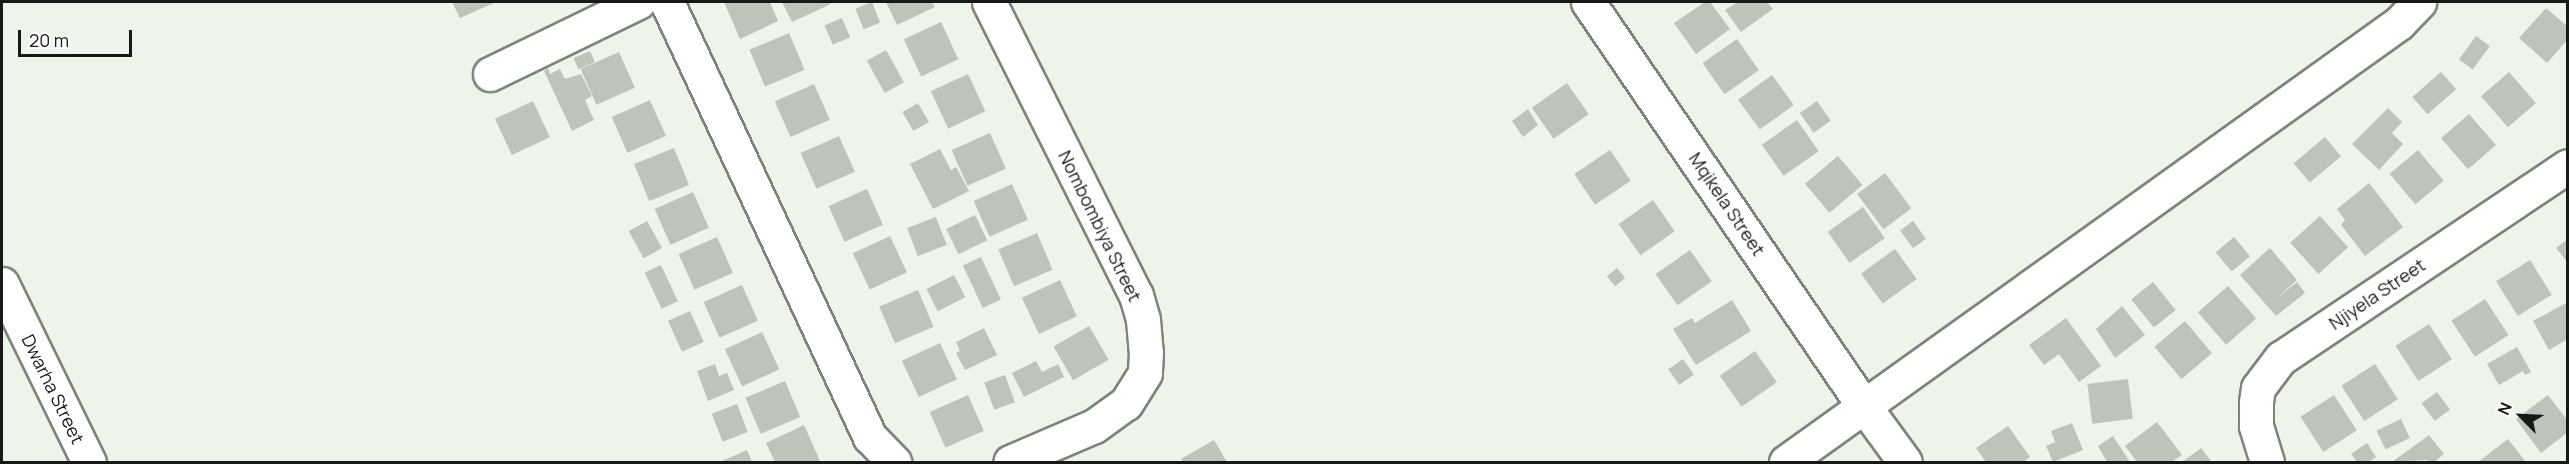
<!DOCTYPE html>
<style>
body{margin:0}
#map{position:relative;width:2569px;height:464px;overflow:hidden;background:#edf5ea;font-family:Manrope,sans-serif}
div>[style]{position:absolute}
.building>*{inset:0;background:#bdc5bb;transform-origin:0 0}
.roads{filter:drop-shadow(2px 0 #7e847b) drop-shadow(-2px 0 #7e847b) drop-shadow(0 2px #7e847b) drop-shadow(0 -2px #7e847b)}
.minor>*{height:33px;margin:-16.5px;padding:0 16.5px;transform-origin:16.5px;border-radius:16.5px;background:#fff}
span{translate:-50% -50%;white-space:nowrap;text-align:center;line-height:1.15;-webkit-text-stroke:4.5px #fff;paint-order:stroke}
.street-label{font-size:18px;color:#161915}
.frame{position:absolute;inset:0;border:3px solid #161915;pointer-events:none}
.north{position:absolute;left:2491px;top:386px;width:60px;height:60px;-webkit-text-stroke:4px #fff;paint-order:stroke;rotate:294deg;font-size:16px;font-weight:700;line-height:24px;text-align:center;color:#161915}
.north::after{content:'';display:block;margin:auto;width:21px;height:27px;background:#161915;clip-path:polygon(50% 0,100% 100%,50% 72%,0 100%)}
.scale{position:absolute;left:18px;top:30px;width:114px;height:27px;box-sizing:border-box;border:3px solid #161915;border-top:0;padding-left:8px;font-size:18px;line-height:21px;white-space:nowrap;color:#161915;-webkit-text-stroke:4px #fff;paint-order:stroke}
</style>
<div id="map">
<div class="building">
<i style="clip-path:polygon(452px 2px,496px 2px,460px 18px)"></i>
<i style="clip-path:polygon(724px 2px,770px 2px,778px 21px,740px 39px)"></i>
<i style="clip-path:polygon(782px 2px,830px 2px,831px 4px,792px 22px)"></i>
<i style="left:872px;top:2px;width:22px;height:18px;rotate:68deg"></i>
<i style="clip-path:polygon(886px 2px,932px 2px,935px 7px,897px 25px)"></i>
<i style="clip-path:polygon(1705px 2px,1710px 2px,1730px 29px,1696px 54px,1674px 23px)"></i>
<i style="clip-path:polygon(1738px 2px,1767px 2px,1773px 9px,1741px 32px,1725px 10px)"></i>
<i style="clip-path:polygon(2546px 8px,2568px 27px,2568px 39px,2547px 63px,2519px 38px)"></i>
<i style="left:842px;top:18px;width:21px;height:19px;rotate:67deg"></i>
<i style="left:941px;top:22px;width:41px;height:41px;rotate:65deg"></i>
<i style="left:789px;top:33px;width:40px;height:43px;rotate:67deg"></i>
<i style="left:2476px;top:36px;width:17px;height:29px;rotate:36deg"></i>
<i style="left:1737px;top:39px;width:38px;height:42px;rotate:55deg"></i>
<i style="left:886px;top:50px;width:37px;height:22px;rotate:61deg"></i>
<i style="left:590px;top:51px;width:12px;height:18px;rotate:66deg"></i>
<i style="left:619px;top:52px;width:39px;height:42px;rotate:66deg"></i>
<i style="clip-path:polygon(548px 68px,550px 74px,560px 69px,565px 79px,581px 74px,592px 96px,585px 100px,594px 120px,572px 131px,544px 71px)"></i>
<i style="left:2441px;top:72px;width:23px;height:38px;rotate:49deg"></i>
<i style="left:2509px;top:72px;width:41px;height:37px;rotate:49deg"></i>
<i style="left:968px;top:74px;width:41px;height:41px;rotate:65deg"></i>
<i style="left:1772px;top:75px;width:37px;height:42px;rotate:54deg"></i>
<i style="left:1567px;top:83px;width:38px;height:43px;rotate:55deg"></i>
<i style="left:814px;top:84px;width:39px;height:43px;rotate:66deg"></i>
<i style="left:650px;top:100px;width:39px;height:42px;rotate:66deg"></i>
<i style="left:533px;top:101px;width:40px;height:42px;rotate:65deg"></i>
<i style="left:1817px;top:101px;width:24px;height:21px;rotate:55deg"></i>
<i style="left:918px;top:103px;width:22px;height:18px;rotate:60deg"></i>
<i style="clip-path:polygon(2388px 108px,2402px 122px,2392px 133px,2403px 144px,2379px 170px,2352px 144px)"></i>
<i style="clip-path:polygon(1528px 109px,1538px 125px,1523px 137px,1512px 121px)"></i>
<i style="left:2469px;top:114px;width:41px;height:37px;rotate:49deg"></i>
<i style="left:1797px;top:120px;width:38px;height:43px;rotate:55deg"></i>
<i style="left:990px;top:133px;width:39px;height:42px;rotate:66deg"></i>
<i style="left:839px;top:136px;width:39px;height:42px;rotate:66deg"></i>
<i style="left:2325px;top:137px;width:25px;height:41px;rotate:50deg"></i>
<i style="left:674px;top:148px;width:40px;height:43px;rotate:68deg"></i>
<i style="clip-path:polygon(940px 149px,951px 170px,956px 167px,969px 191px,933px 209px,910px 164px)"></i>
<i style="left:1610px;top:150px;width:37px;height:43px;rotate:56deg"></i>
<i style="left:2418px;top:150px;width:40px;height:37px;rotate:50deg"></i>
<i style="left:1838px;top:156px;width:38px;height:43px;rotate:50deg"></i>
<i style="left:1885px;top:173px;width:44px;height:35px;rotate:53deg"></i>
<i style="clip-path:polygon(2369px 183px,2403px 227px,2365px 256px,2341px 225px,2345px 220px,2337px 209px)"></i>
<i style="left:1012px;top:184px;width:39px;height:42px;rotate:66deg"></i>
<i style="left:867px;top:189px;width:39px;height:42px;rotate:66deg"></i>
<i style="left:693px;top:192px;width:39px;height:42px;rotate:66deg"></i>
<i style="left:1653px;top:200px;width:38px;height:42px;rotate:55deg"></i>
<i style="left:1863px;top:207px;width:38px;height:43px;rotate:55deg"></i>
<i style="left:975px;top:215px;width:28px;height:32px;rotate:64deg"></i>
<i style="left:2320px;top:216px;width:42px;height:40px;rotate:48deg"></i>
<i style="left:936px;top:217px;width:30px;height:31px;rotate:69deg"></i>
<i style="left:647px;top:221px;width:31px;height:21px;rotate:61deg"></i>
<i style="left:1913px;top:221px;width:22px;height:16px;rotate:54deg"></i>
<i style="left:1037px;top:233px;width:40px;height:42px;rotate:67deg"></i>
<i style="left:890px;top:236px;width:40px;height:41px;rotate:65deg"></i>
<i style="left:717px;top:237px;width:39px;height:42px;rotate:66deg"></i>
<i style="left:2234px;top:237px;width:25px;height:24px;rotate:50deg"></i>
<i style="clip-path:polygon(2568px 239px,2568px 263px,2556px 248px)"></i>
<i style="clip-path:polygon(2270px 248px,2297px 280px,2278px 297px,2297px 282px,2305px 293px,2276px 316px,2240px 275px)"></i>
<i style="left:1895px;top:249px;width:37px;height:42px;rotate:54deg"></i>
<i style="left:1690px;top:250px;width:38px;height:42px;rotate:55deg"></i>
<i style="left:981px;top:257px;width:47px;height:20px;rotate:65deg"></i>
<i style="left:2530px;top:260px;width:41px;height:40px;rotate:58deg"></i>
<i style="left:661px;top:265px;width:40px;height:18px;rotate:65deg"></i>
<i style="left:1617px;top:268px;width:13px;height:13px;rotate:51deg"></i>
<i style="left:954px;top:275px;width:25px;height:31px;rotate:63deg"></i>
<i style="left:1060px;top:280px;width:40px;height:42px;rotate:65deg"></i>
<i style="left:2153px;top:282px;width:36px;height:28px;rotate:51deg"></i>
<i style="left:742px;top:285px;width:39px;height:42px;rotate:66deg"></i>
<i style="left:2228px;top:286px;width:43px;height:40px;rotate:49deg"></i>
<i style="left:918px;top:290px;width:40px;height:42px;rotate:67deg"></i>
<i style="left:2485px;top:299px;width:43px;height:40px;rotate:57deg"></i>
<i style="clip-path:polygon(1732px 300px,1751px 331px,1696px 365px,1673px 329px,1692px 318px,1695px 323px)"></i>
<i style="clip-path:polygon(2568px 302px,2568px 339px,2549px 350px,2533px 321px)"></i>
<i style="clip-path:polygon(2122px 306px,2145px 335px,2115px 358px,2096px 329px)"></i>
<i style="left:690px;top:311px;width:34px;height:24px;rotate:66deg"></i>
<i style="clip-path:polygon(2066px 318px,2101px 366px,2079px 382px,2059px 354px,2044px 365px,2029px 345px)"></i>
<i style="left:2185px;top:321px;width:42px;height:40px;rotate:50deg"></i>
<i style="left:2429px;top:324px;width:42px;height:40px;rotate:57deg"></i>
<i style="left:1089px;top:326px;width:39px;height:41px;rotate:60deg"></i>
<i style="clip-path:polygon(984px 328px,997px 355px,965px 370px,956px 353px,960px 351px,956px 342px)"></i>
<i style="left:762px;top:332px;width:41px;height:41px;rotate:65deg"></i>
<i style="left:940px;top:343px;width:40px;height:42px;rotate:65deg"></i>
<i style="clip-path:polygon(2517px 347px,2531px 372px,2525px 375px,2523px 371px,2499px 385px,2487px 364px)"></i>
<i style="left:1755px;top:351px;width:38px;height:43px;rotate:55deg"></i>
<i style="left:1683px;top:359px;width:19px;height:18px;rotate:55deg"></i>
<i style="clip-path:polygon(1036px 361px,1042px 372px,1058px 364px,1064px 377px,1024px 397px,1012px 373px)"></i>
<i style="clip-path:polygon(715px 364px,719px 376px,727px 373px,734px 390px,708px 401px,697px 371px)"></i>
<i style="left:2375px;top:364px;width:42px;height:40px;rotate:57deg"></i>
<i style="left:1005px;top:375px;width:29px;height:22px;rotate:70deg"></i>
<i style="left:2128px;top:379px;width:40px;height:41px;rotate:83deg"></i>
<i style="left:785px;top:381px;width:39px;height:43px;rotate:67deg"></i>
<i style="left:2437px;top:392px;width:22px;height:19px;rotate:54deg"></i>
<i style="left:968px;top:395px;width:39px;height:42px;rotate:66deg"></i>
<i style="left:2334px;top:395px;width:42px;height:40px;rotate:57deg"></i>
<i style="clip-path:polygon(2548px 395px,2568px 421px,2568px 432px,2541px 453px,2516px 419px)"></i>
<i style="left:737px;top:404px;width:30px;height:27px;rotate:69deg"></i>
<i style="left:2401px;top:419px;width:21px;height:27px;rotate:65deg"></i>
<i style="clip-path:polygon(2157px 422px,2182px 455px,2172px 462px,2137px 462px,2125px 446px)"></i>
<i style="clip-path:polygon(2072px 423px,2083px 450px,2053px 462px,2046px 446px,2055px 442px,2051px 431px)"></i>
<i style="clip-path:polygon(804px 425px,820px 461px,775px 462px,766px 443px)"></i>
<i style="clip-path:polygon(2008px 426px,2030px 457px,2023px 462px,1986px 462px,1976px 448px)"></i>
<i style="clip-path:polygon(2429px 435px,2444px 454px,2434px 462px,2425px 460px,2392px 462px)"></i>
<i style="clip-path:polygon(2113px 436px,2130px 462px,2107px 462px,2098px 446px)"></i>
<i style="clip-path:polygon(2508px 439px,2526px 462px,2478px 462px)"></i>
<i style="clip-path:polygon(1214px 440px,1227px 462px,1183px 462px,1181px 459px)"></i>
<i style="clip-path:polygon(2367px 443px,2376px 457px,2369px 462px,2357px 462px,2351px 454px)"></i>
<i style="clip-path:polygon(2201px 448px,2212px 462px,2182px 462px)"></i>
<i style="clip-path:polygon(747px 450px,752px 462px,720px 462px)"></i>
</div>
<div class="roads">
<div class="minor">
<i style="left:667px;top:2px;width:480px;rotate:65deg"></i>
<i style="left:870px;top:437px;width:35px;rotate:46deg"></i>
<i style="left:989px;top:2px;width:328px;rotate:63.4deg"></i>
<i style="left:1136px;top:295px;width:26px;rotate:74deg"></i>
<i style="left:1143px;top:320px;width:32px;rotate:85deg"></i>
<i style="left:1146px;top:352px;width:21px;rotate:93deg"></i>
<i style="left:1145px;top:373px;width:36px;rotate:122deg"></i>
<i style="left:1126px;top:403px;width:39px;rotate:144deg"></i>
<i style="left:1094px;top:426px;width:91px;rotate:156.8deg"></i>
<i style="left:1588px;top:2px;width:489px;rotate:55.7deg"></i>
<i style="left:1864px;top:406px;width:69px;rotate:53.8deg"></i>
<i style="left:490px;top:74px;width:165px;rotate:-25.9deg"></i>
<i style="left:2px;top:284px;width:198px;rotate:64deg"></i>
<i style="left:1786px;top:462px;width:754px;rotate:-35.61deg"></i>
<i style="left:2399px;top:23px;width:29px;rotate:-46deg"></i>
<i style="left:2267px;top:462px;width:38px;rotate:-107deg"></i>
<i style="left:2256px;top:426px;width:24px;rotate:-90deg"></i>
<i style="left:2256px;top:402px;width:14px;rotate:-82deg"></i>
<i style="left:2258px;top:388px;width:38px;rotate:-53deg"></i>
<i style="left:2281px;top:358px;width:345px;rotate:-33.8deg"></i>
</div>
</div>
<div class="street-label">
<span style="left:1727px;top:204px;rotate:56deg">Mqikela Street</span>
<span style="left:1100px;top:226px;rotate:64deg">Nombombiya Street</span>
<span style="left:2377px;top:294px;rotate:-34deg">Njiyela Street</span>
<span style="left:53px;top:389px;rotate:64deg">Dwarha Street</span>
</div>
<div class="frame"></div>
<div class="north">N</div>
<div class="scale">20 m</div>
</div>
